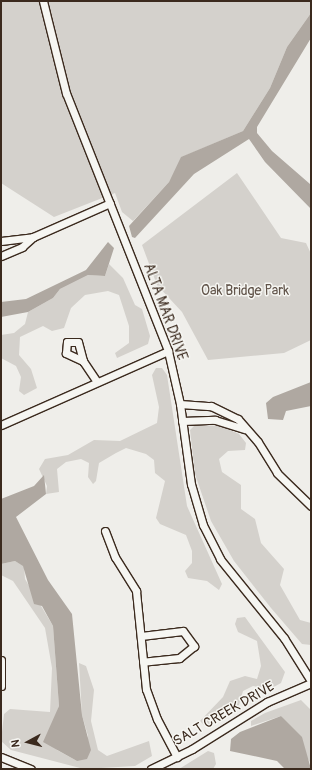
<!DOCTYPE html>
<style>
body{margin:0}
#map{position:relative;width:312px;height:770px;overflow:hidden;background:#efeeea;font-family:Pangolin,sans-serif}
div>[style]{position:absolute}
.green>*{inset:0;background:#d4d1cc}
.water>*{inset:0;background:#afa8a1}
.roads{filter:drop-shadow(1px 0 #3b2a1e) drop-shadow(-1px 0 #3b2a1e) drop-shadow(0 1px #3b2a1e) drop-shadow(0 -1px #3b2a1e)}
.minor>*{height:7px;margin:-3.5px;padding:0 3.5px;transform-origin:3.5px;border-radius:3.5px;background:#f6f6f2}
span{translate:-50% -50%;white-space:nowrap;text-align:center;line-height:1.15;-webkit-text-stroke:3px #f6f6f2;paint-order:stroke}
.park-label{font-size:14px;color:#61544a}
.street-label{font-size:14px;color:#3b2a1e}
.frame{position:absolute;inset:0;border:2px solid #3b2a1e;pointer-events:none}
.north{position:absolute;left:8px;top:722px;width:40px;height:40px;-webkit-text-stroke:3px #f6f6f2;paint-order:stroke;rotate:263deg;font-size:11px;font-weight:700;line-height:16px;text-align:center;color:#3b2a1e}
.north::after{content:'';display:block;margin:auto;width:14px;height:18px;background:#3b2a1e;clip-path:polygon(50% 0,100% 100%,50% 72%,0 100%)}
</style>
<div id="map">
<div class="green">
<i style="clip-path:polygon(1px 1px,311px 1px,311px 13px,287px 47px,270px 88px,243px 131px,182px 157px,169px 182px,133px 221px,122px 212px,115px 193px,54px 217px,1px 183px)"></i>
<i style="clip-path:polygon(237px 173px,281px 238px,306px 243px,311px 254px,311px 340px,284px 353px,208px 360px,182px 312px,157px 285px,142px 245px)"></i>
<i style="clip-path:polygon(109px 264px,123px 278px,135px 305px,142px 309px,150px 336px,148px 344px,117px 358px,115px 353px,129px 343px,129px 326px,119px 295px,108px 291px,85px 295px,71px 308px,64px 328px,52px 331px,43px 326px,20px 337px,19px 355px,31px 369px,37px 388px,24px 395px,19px 391px,21px 377px,16px 366px,1px 358px,1px 335px,14px 333px,25px 324px,28px 312px,53px 298px,60px 289px,88px 275px,105px 276px)"></i>
<i style="clip-path:polygon(156px 368px,162px 368px,167px 375px,187px 506px,222px 584px,219px 590px,207px 581px,188px 578px,185px 571px,192px 563px,192px 551px,186px 535px,160px 524px,156px 518px,165px 481px,155px 473px,154px 460px,146px 454px,126px 448px,116px 453px,99px 463px,96px 481px,93px 484px,88px 477px,89px 463px,81px 459px,66px 462px,57px 469px,59px 492px,46px 494px,47px 486px,39px 469px,45px 459px,68px 455px,94px 440px,120px 441px,157px 423px,159px 407px,152px 375px)"></i>
<i style="clip-path:polygon(195px 425px,221px 426px,239px 434px,246px 443px,245px 450px,228px 451px,219px 459px,222px 472px,241px 485px,241px 509px,255px 519px,261px 543px,284px 569px,280px 585px,300px 620px,311px 623px,311px 645px,302px 644px,271px 608px,234px 561px,211px 521px,195px 474px,190px 430px)"></i>
<i style="clip-path:polygon(15px 561px,24px 566px,25px 579px,53px 626px,59px 706px,50px 732px,57px 750px,77px 761px,88px 736px,82px 715px,79px 663px,86px 666px,94px 690px,91px 721px,98px 750px,107px 756px,149px 741px,152px 756px,135px 766px,84px 769px,11px 750px,1px 741px,4px 714px,10px 709px,50px 712px,52px 668px,45px 628px,13px 581px,1px 575px,1px 564px)"></i>
<i style="clip-path:polygon(245px 617px,285px 672px,281px 683px,270px 689px,253px 686px,243px 691px,239px 705px,210px 726px,204px 725px,200px 721px,223px 697px,230px 681px,245px 676px,257px 679px,261px 666px,257px 641px,238px 632px,235px 624px,237px 618px)"></i>
<i style="clip-path:polygon(301px 700px,311px 710px,311px 764px,281px 716px,251px 726px,251px 721px,265px 713px)"></i>
<i style="clip-path:polygon(208px 751px,214px 753px,216px 764px,213px 769px,179px 769px)"></i>
</div>
<div class="water">
<i style="clip-path:polygon(311px 13px,311px 38px,257px 127px,257px 133px,272px 151px,310px 184px,311px 209px,265px 162px,249px 139px,194px 174px,135px 238px,132px 237px,129px 226px,169px 182px,181px 157px,243px 131px,270px 88px,287px 47px)"></i>
<i style="clip-path:polygon(108px 242px,114px 248px,105px 276px,88px 275px,60px 289px,53px 298px,28px 312px,1px 317px,1px 302px,26px 299px,86px 270px)"></i>
<i style="clip-path:polygon(311px 382px,311px 406px,286px 411px,283px 420px,268px 419px,266px 403px,273px 397px)"></i>
<i style="clip-path:polygon(44px 475px,46px 494px,16px 517px,48px 580px,72px 614px,82px 715px,91px 750px,87px 759px,77px 761px,43px 742px,59px 706px,53px 626px,42px 606px,34px 604px,23px 566px,15px 561px,1px 564px,1px 499px,34px 486px)"></i>
<i style="clip-path:polygon(281px 716px,302px 737px,311px 769px,285px 769px,277px 761px,230px 751px,231px 739px,240px 732px)"></i>
</div>
<div class="roads">
<div class="minor">
<i style="left:43px;top:1px;width:95px;rotate:76deg"></i>
<i style="left:66px;top:93px;width:277px;rotate:68.4deg"></i>
<i style="left:168px;top:351px;width:54px;rotate:77.2deg"></i>
<i style="left:180px;top:404px;width:81px;rotate:82.2deg"></i>
<i style="left:191px;top:484px;width:43px;rotate:73.7deg"></i>
<i style="left:203px;top:525px;width:38px;rotate:63deg"></i>
<i style="left:220px;top:559px;width:102px;rotate:51deg"></i>
<i style="left:284px;top:638px;width:51px;rotate:57.9deg"></i>
<i style="left:1px;top:241px;width:32px;rotate:-7deg"></i>
<i style="left:1px;top:256px;width:23px;rotate:-23deg"></i>
<i style="left:22px;top:247px;width:15px;rotate:-42deg"></i>
<i style="left:33px;top:237px;width:84px;rotate:-23.8deg"></i>
<i style="left:83px;top:361px;width:19px;rotate:-155deg"></i>
<i style="left:66px;top:353px;width:11px;rotate:-85deg"></i>
<i style="left:67px;top:342px;width:11px"></i>
<i style="left:78px;top:342px;width:20px;rotate:75deg"></i>
<i style="left:83px;top:361px;width:25px;rotate:56deg"></i>
<i style="left:180px;top:404px;width:31px;rotate:4deg"></i>
<i style="left:211px;top:406px;width:30px;rotate:26deg"></i>
<i style="left:238px;top:419px;width:30px;rotate:49deg"></i>
<i style="left:258px;top:442px;width:36px;rotate:58deg"></i>
<i style="left:277px;top:473px;width:47px;rotate:44.1deg"></i>
<i style="left:182px;top:421px;width:33px;rotate:-2deg"></i>
<i style="left:215px;top:420px;width:31px;rotate:17deg"></i>
<i style="left:1px;top:425px;width:183px;rotate:-23.9deg"></i>
<i style="left:105px;top:531px;width:28px;rotate:69deg"></i>
<i style="left:115px;top:557px;width:40px;rotate:58deg"></i>
<i style="left:136px;top:591px;width:99px;rotate:84.2deg"></i>
<i style="left:146px;top:689px;width:32px;rotate:70deg"></i>
<i style="left:157px;top:719px;width:43px;rotate:62.2deg"></i>
<i style="left:141px;top:636px;width:42px;rotate:-6.8deg"></i>
<i style="left:183px;top:631px;width:19px;rotate:54deg"></i>
<i style="left:194px;top:646px;width:19px;rotate:141deg"></i>
<i style="left:179px;top:658px;width:36px;rotate:174deg"></i>
<i style="left:1px;top:660px;width:26px;rotate:90deg"></i>
<i style="left:1px;top:757px;width:32px;rotate:22deg"></i>
<i style="left:151px;top:769px;width:46px;rotate:-26deg"></i>
<i style="left:192px;top:749px;width:89px;rotate:-32.1deg"></i>
<i style="left:267px;top:702px;width:48px;rotate:-23.4deg"></i>
</div>
</div>
<div class="park-label">
<span style="left:245px;top:291px">Oak Bridge Park</span>
</div>
<div class="street-label">
<span style="left:165px;top:312px;rotate:70deg">ALTA MAR DRIVE</span>
<span style="left:224px;top:714px;rotate:-30deg">SALT CREEK DRIVE</span>
</div>
<div class="frame"></div>
<div class="north">N</div>
</div>
